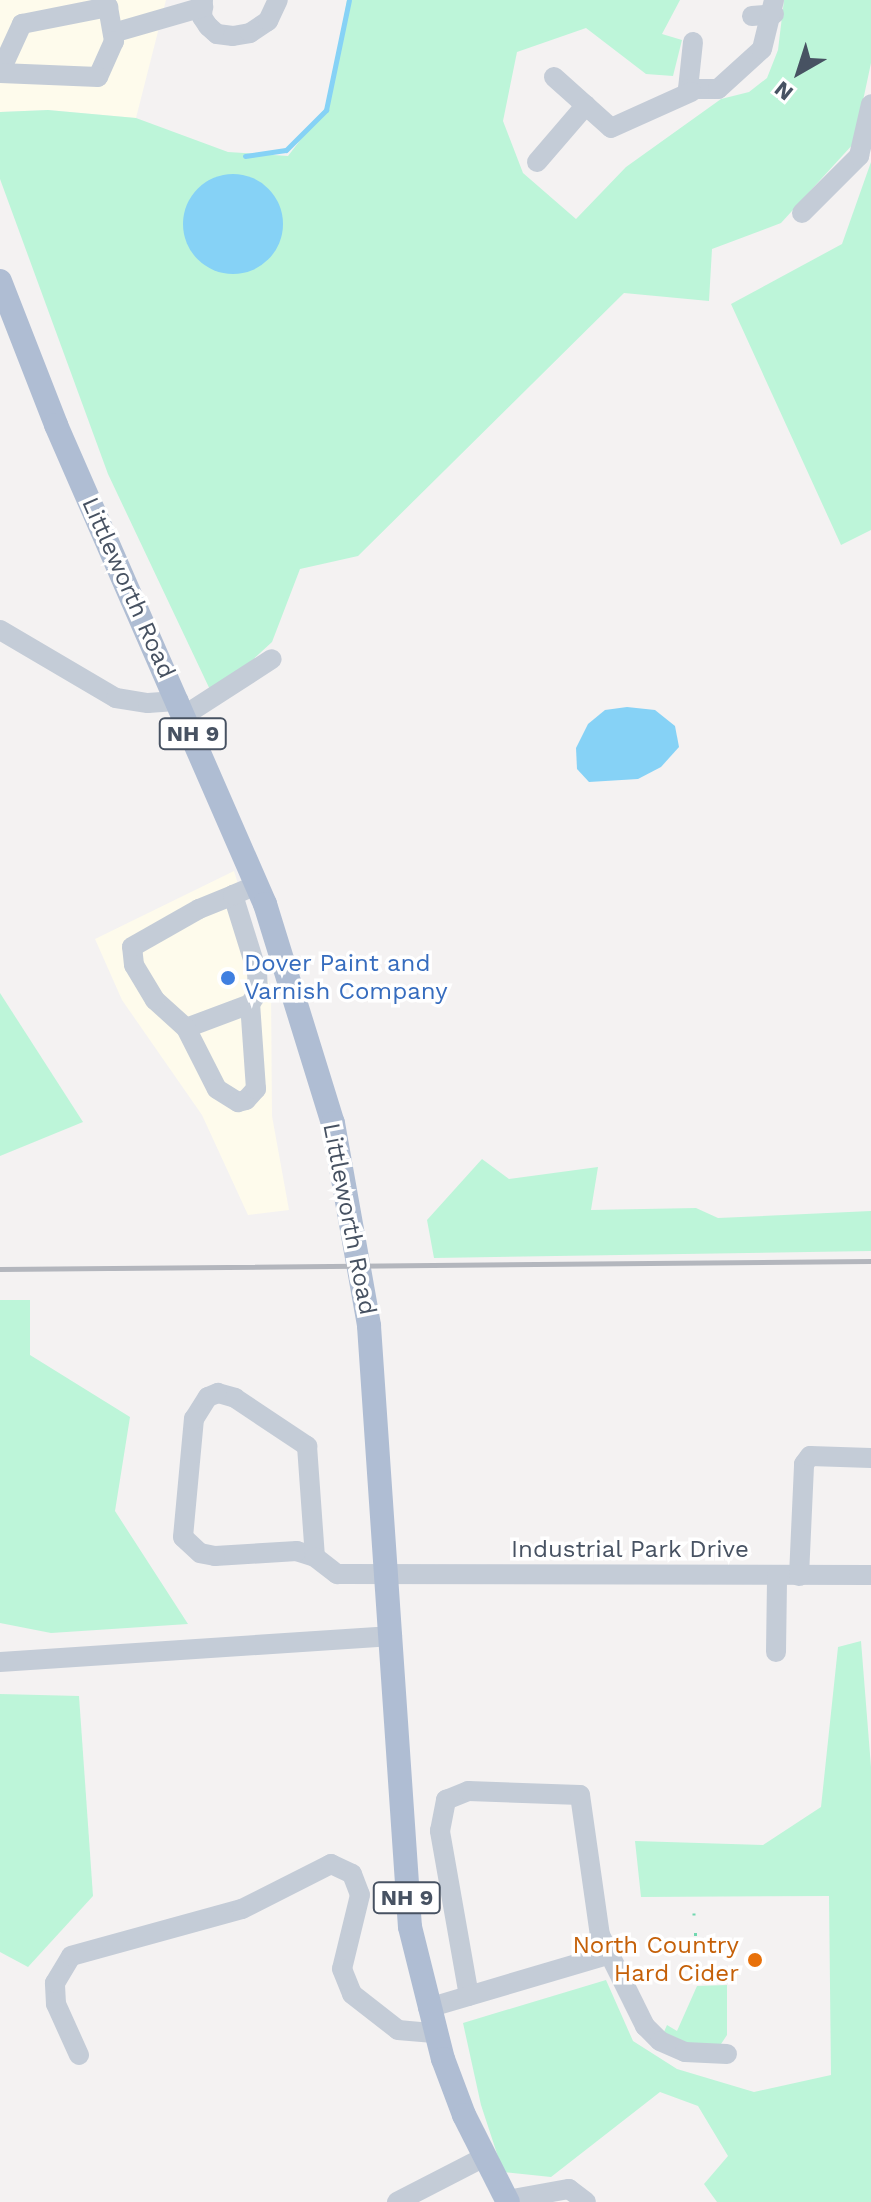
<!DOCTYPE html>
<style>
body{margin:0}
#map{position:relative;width:871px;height:2202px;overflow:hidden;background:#f4f2f2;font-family:"Work Sans",sans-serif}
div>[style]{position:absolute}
.commercial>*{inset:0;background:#fefbec}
.green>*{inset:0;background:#bdf5d9}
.water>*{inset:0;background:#86d2f6}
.round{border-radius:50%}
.stream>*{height:5px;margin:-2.5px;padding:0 2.5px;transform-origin:2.5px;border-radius:2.5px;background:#86d2f6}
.path>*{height:3px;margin-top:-1.5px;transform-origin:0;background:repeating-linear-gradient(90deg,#71d7b0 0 6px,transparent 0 10px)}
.minor>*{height:20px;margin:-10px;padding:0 10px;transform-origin:10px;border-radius:10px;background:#c4ccd7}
.major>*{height:24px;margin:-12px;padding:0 12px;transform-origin:12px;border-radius:12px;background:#afbdd3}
.rail>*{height:5px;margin:-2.5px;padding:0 2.5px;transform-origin:2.5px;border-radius:2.5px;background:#b3b6bd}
.dots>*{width:22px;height:22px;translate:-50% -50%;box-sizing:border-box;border:4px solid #fff;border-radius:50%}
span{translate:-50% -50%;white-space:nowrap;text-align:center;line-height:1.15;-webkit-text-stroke:7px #fff;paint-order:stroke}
.shield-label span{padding:2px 6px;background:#fff;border:2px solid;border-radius:6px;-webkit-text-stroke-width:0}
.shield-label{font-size:22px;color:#475262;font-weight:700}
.street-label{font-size:24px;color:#475262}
.shop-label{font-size:24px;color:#366cbe}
.left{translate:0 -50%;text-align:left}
.food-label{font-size:24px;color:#c56008}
.right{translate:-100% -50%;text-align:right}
.north{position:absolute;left:759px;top:32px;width:80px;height:80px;-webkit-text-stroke:6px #fff;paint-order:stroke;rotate:219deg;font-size:22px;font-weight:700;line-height:32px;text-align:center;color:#475262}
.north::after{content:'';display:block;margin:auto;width:28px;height:36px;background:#475262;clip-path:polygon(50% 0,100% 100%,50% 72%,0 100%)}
</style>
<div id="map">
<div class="commercial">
<i style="clip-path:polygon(0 0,166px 0,136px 118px,48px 110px,0 112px)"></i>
<i style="clip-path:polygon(234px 871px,271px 990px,272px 1116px,289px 1210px,248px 1215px,202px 1115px,122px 1000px,95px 939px)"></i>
</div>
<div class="green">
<i style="clip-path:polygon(347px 0,680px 0,662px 34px,682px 40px,673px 76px,646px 74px,586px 28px,517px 52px,503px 121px,523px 173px,576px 219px,626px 167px,721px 99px,749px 92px,767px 78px,778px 50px,784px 0,871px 0,871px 63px,854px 143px,781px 223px,712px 249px,709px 301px,624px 293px,358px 556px,300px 569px,272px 642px,213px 696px,108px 474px,0 179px,0 112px,48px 110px,136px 118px,228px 152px,288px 156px,329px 103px)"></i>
<i style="clip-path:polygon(871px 162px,871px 530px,841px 545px,731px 304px,842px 244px)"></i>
<i style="clip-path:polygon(0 993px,83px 1122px,0 1156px)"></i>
<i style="clip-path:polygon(482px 1159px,509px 1179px,598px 1167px,591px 1210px,696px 1208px,718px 1218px,871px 1211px,871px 1251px,434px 1258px,427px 1220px)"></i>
<i style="clip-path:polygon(0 1300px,30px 1300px,30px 1355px,130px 1417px,115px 1511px,188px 1624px,51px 1633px,0 1623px)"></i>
<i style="clip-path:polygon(861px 1641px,871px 1767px,871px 2202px,717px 2202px,704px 2184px,728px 2156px,698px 2106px,660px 2092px,551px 2177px,503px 2172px,481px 2105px,463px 2023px,606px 1980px,633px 2041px,677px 2069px,754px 2092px,831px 2075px,829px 1896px,641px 1897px,635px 1841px,763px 1845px,821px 1807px,838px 1647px)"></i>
<i style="clip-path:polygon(0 1694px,79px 1696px,93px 1896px,28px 1967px,0 1952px)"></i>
<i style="clip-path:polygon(727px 1985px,727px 2035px,721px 2044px,689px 2046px,663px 2034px,667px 2025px,677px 2031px,697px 1986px)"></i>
</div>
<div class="water">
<i class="round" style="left:183px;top:174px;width:100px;height:100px"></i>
<i style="clip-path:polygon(627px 707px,655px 710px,675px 726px,679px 747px,661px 767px,638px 779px,589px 782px,577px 769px,576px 748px,588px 724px,605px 710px)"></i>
</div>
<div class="stream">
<i style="left:245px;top:156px;width:41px;rotate:-8.3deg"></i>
<i style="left:286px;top:150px;width:57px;rotate:-45deg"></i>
<i style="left:326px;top:110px;width:112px;rotate:-78.2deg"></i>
</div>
<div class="path">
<i style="left:694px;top:1913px;width:2px;rotate:90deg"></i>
<i style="left:694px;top:1934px;width:3px"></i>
<i style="left:668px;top:1950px;width:26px"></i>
</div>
<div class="minor">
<i style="left:203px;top:0;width:17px;rotate:93deg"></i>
<i style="left:202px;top:17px;width:11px;rotate:56deg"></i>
<i style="left:208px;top:26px;width:12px;rotate:42deg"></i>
<i style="left:217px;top:34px;width:16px;rotate:7deg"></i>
<i style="left:233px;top:36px;width:17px;rotate:-10deg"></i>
<i style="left:250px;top:33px;width:22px;rotate:-34deg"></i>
<i style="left:268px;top:21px;width:23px;rotate:-65deg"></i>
<i style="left:752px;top:16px;width:22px;rotate:-5deg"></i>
<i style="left:113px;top:33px;width:94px;rotate:-16.1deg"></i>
<i style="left:693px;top:42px;width:47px;rotate:96.1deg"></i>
<i style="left:688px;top:89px;width:30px"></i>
<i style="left:718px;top:89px;width:59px;rotate:-42.3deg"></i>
<i style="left:762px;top:49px;width:50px;rotate:-76.2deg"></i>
<i style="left:0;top:72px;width:53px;rotate:-65.4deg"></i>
<i style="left:22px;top:24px;width:88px;rotate:-11.2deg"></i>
<i style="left:108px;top:7px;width:35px;rotate:80deg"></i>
<i style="left:114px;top:41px;width:39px;rotate:114deg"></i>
<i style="left:98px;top:77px;width:98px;rotate:-177.7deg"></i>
<i style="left:554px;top:77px;width:76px;rotate:41.8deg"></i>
<i style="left:611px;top:128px;width:88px;rotate:-24.2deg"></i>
<i style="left:537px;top:162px;width:75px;rotate:-49.3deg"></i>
<i style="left:802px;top:213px;width:81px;rotate:-45deg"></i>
<i style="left:859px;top:156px;width:53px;rotate:-77deg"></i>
<i style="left:0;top:630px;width:134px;rotate:30.4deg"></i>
<i style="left:116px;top:698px;width:32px;rotate:9deg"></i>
<i style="left:148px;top:703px;width:31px;rotate:-4deg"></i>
<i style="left:185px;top:715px;width:103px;rotate:-32.8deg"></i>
<i style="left:233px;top:895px;width:81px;rotate:72.7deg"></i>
<i style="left:257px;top:972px;width:20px;rotate:87deg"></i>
<i style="left:258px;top:992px;width:14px;rotate:124deg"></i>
<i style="left:250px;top:1004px;width:68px;rotate:159.4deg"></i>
<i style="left:186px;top:1028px;width:42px;rotate:-137.9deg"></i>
<i style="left:155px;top:1000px;width:41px;rotate:-121deg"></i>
<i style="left:134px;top:965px;width:18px;rotate:-96deg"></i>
<i style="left:132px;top:947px;width:77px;rotate:-29.6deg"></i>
<i style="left:199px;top:909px;width:37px;rotate:-22deg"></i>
<i style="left:233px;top:895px;width:26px;rotate:-23deg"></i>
<i style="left:186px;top:1028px;width:68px;rotate:63.1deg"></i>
<i style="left:217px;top:1089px;width:25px;rotate:32deg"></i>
<i style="left:238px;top:1102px;width:8px;rotate:-14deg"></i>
<i style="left:246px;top:1100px;width:15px;rotate:-48deg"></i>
<i style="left:256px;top:1089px;width:85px;rotate:-94deg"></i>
<i style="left:315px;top:1557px;width:19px;rotate:-162deg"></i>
<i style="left:297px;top:1551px;width:82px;rotate:176.5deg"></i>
<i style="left:215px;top:1556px;width:15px;rotate:-169deg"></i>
<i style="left:200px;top:1553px;width:23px;rotate:-137deg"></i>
<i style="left:183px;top:1537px;width:119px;rotate:-84.7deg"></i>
<i style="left:194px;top:1419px;width:26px;rotate:-58deg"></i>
<i style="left:208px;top:1397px;width:11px;rotate:-22deg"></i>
<i style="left:218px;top:1393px;width:18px;rotate:16deg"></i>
<i style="left:235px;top:1398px;width:87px;rotate:33.7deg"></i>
<i style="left:307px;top:1446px;width:111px;rotate:85.9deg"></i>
<i style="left:315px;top:1557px;width:28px;rotate:38deg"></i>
<i style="left:337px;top:1574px;width:534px;rotate:0.11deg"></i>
<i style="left:799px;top:1576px;width:112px;rotate:-87.4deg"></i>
<i style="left:804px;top:1464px;width:10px;rotate:-53deg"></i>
<i style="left:810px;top:1456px;width:61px;rotate:1.9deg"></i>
<i style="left:776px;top:1652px;width:76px;rotate:-89.2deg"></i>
<i style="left:0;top:1662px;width:393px;rotate:-3.8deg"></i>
<i style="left:469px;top:1996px;width:168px;rotate:-100deg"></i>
<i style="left:440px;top:1831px;width:32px;rotate:-79deg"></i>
<i style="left:446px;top:1800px;width:24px;rotate:-22deg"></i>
<i style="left:468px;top:1791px;width:112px;rotate:2deg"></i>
<i style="left:580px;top:1795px;width:141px;rotate:81.9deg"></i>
<i style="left:600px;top:1935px;width:102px;rotate:63.7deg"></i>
<i style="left:645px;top:2026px;width:21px;rotate:45deg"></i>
<i style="left:660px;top:2041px;width:27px;rotate:24deg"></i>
<i style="left:685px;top:2052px;width:42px;rotate:2.7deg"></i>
<i style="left:428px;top:2008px;width:190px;rotate:-16.5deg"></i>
<i style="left:79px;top:2055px;width:56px;rotate:-114.3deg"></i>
<i style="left:56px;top:2004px;width:21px;rotate:-93deg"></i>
<i style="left:55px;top:1983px;width:31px;rotate:-59deg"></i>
<i style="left:71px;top:1956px;width:177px;rotate:-15.4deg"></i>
<i style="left:242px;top:1909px;width:100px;rotate:-26.8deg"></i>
<i style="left:331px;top:1864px;width:23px;rotate:25deg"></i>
<i style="left:352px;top:1874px;width:22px;rotate:69deg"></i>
<i style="left:360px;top:1895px;width:76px;rotate:103.7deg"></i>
<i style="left:342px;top:1969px;width:27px;rotate:68deg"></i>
<i style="left:352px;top:1994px;width:58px;rotate:38deg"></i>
<i style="left:398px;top:2030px;width:36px;rotate:5deg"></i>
<i style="left:507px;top:2200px;width:63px;rotate:-10.1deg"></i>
<i style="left:569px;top:2189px;width:21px;rotate:37deg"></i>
<i style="left:397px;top:2202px;width:98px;rotate:-27.3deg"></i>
</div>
<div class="major">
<i style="left:0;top:281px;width:155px;rotate:68.7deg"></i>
<i style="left:56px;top:425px;width:523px;rotate:66.43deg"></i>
<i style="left:265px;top:904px;width:229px;rotate:72.8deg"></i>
<i style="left:333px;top:1123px;width:206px;rotate:79.9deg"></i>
<i style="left:369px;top:1326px;width:602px;rotate:86.1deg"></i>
<i style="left:410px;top:1927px;width:136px;rotate:76deg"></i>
<i style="left:443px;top:2059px;width:60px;rotate:69.4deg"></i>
<i style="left:464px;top:2115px;width:97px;rotate:63.2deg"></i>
</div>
<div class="rail">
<i style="left:0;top:1269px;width:871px;rotate:-0.53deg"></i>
</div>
<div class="dots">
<i style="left:228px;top:978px;background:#3f7fe0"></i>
<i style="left:755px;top:1960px;background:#e8710a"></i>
</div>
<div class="shield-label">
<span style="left:193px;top:734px">NH 9</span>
<span style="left:407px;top:1898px">NH 9</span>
</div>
<div class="street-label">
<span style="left:128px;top:588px;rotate:66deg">Littleworth Road</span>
<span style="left:349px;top:1219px;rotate:79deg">Littleworth Road</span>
<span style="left:630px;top:1550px">Industrial Park Drive</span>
</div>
<div class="shop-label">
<span class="left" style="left:244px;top:978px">Dover Paint and<br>Varnish Company</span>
</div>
<div class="food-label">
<span class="right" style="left:739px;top:1960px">North Country<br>Hard Cider</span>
</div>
<div class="north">N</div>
</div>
